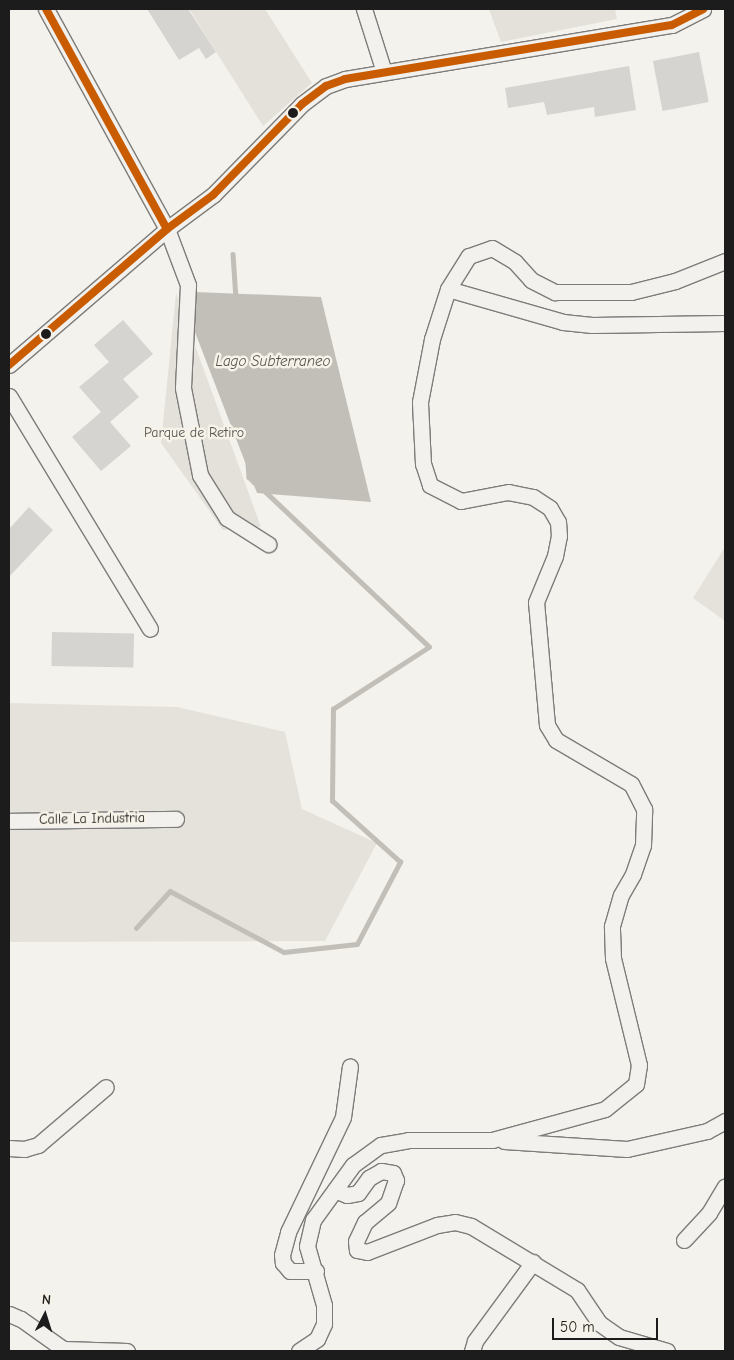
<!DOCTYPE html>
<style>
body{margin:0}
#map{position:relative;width:734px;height:1360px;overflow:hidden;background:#f4f2ec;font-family:"Comic Neue",sans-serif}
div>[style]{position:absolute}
.built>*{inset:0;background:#e4e2da}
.green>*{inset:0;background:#e4e1da}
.water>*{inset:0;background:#c2bfb8}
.stream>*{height:4.5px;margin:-2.25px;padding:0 2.25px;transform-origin:2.25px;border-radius:2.25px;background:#c2bfb8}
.building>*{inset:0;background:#d5d4d0;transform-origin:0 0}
.roads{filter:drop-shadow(1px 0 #7d7c7a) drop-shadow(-1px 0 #7d7c7a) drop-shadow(0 1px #7d7c7a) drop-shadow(0 -1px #7d7c7a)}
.minor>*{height:15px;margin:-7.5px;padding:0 7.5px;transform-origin:7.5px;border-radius:7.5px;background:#f2f1ed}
.bus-1>*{height:8px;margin:-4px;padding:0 4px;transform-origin:4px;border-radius:4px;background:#c95b00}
.dots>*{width:14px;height:14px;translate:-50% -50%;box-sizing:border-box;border:2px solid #f7f3e8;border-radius:50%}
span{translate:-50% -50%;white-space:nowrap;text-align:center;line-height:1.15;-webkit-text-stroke:5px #f7f3e8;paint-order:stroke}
.park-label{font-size:14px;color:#545351}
.street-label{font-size:14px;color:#1c1c1c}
.water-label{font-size:15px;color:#565452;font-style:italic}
.frame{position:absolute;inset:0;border:10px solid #1c1c1c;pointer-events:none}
.north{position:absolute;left:20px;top:1290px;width:50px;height:50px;-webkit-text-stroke:4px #f7f3e8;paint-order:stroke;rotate:5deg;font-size:14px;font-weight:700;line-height:20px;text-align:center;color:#1c1c1c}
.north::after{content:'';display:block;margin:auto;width:18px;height:22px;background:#1c1c1c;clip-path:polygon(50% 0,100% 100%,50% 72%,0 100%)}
.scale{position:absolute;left:552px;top:1318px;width:106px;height:22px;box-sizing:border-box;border:2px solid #1c1c1c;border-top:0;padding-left:6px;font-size:15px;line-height:18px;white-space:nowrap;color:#1c1c1c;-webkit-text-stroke:4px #f7f3e8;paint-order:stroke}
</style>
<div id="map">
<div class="built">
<i style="clip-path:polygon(725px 547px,725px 621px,693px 598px)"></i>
<i style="clip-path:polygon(9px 703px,177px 707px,285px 732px,302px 809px,377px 843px,325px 941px,9px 942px)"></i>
</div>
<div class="green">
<i style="clip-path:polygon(189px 9px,265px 9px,312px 83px,263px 126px)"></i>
<i style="clip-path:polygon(489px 9px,615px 9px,617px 19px,501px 42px)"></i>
<i style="clip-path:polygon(176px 293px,261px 527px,223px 530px,161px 443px)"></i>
</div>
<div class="water">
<i style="clip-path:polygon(195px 292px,321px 297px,371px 502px,257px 493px,193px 327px)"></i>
</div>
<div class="stream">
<i style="left:233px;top:254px;width:45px;rotate:86.2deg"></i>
<i style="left:248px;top:463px;width:14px;rotate:86deg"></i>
<i style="left:249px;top:477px;width:8px;rotate:45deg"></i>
<i style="left:136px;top:928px;width:50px;rotate:-47.4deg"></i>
<i style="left:170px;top:891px;width:129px;rotate:28.2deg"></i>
<i style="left:284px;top:952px;width:73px;rotate:-6.3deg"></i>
<i style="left:357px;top:944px;width:93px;rotate:-62.3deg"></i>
<i style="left:400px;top:862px;width:91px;rotate:-138.1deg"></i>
<i style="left:332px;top:801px;width:92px;rotate:-89.4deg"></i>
<i style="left:333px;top:709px;width:114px;rotate:-32.9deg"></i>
<i style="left:429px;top:647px;width:228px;rotate:-136.6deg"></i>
</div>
<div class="building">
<i style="clip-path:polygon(147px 9px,188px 9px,216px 52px,206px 59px,199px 48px,179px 60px)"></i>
<i style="left:699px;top:52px;width:51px;height:47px;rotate:79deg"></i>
<i style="clip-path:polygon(629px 66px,636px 110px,595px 117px,594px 107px,547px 115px,544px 102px,508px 108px,505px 88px)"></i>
<i style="clip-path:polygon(123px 320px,153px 354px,123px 379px,139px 397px,110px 422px,131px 446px,101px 471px,72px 437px,101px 412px,79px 387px,109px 362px,94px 345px)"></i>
<i style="clip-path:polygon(29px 507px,53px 530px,9px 577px,9px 529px)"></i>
<i style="left:52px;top:632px;width:82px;height:34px;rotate:1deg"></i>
</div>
<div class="roads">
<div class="minor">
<i style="left:46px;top:9px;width:251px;rotate:61.2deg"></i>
<i style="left:167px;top:229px;width:60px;rotate:69.4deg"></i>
<i style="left:188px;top:285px;width:103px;rotate:92.8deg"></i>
<i style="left:183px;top:388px;width:89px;rotate:78.9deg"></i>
<i style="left:200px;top:475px;width:51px;rotate:57.9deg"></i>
<i style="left:227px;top:518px;width:49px;rotate:32.4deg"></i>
<i style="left:364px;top:9px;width:66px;rotate:72.4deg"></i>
<i style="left:448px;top:289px;width:120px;rotate:16deg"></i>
<i style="left:563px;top:322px;width:29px;rotate:6deg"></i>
<i style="left:592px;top:325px;width:133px;rotate:-0.9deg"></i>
<i style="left:9px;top:365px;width:208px;rotate:-40.7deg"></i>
<i style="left:167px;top:229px;width:57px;rotate:-36.5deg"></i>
<i style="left:213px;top:195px;width:127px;rotate:-45.6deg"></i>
<i style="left:302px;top:104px;width:30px;rotate:-37deg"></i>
<i style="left:326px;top:86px;width:20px;rotate:-20deg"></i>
<i style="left:345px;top:79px;width:331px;rotate:-9.4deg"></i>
<i style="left:672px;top:25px;width:35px;rotate:-27deg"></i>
<i style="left:9px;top:396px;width:272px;rotate:58.8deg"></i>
<i style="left:9px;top:821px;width:167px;rotate:-0.7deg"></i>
<i style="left:504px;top:1141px;width:123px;rotate:3.7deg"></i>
<i style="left:627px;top:1149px;width:82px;rotate:-12.7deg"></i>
<i style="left:707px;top:1131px;width:21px;rotate:-29deg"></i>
<i style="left:9px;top:1148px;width:15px;rotate:4deg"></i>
<i style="left:24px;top:1149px;width:15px;rotate:-16deg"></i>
<i style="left:38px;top:1145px;width:89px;rotate:-40.5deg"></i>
<i style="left:335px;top:1190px;width:13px;rotate:23deg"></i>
<i style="left:347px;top:1195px;width:11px;rotate:-10deg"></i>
<i style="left:358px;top:1193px;width:19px;rotate:-54deg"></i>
<i style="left:369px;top:1178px;width:14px;rotate:-30deg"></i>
<i style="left:381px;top:1171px;width:12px;rotate:9deg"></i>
<i style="left:393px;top:1173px;width:8px;rotate:67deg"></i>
<i style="left:396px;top:1180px;width:24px;rotate:109deg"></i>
<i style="left:388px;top:1203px;width:30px;rotate:140deg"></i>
<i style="left:365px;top:1222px;width:21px;rotate:115deg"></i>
<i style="left:356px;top:1241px;width:9px;rotate:84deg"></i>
<i style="left:357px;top:1250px;width:10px;rotate:11deg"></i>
<i style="left:367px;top:1252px;width:75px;rotate:-21.1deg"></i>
<i style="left:437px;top:1225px;width:18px;rotate:-9deg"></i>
<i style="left:455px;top:1222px;width:16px;rotate:14deg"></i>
<i style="left:471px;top:1226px;width:124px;rotate:31.1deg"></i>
<i style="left:577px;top:1290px;width:40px;rotate:56deg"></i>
<i style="left:599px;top:1323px;width:24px;rotate:35deg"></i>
<i style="left:619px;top:1337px;width:50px;rotate:16.3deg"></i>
<i style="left:684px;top:1240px;width:37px;rotate:-47deg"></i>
<i style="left:709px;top:1213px;width:31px;rotate:-59deg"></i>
<i style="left:316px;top:1271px;width:26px;rotate:180deg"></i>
<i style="left:290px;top:1271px;width:11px;rotate:-131deg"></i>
<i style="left:283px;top:1263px;width:8px;rotate:-97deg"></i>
<i style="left:282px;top:1255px;width:24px;rotate:-75deg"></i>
<i style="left:288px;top:1232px;width:127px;rotate:-64.4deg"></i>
<i style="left:343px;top:1117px;width:51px;rotate:-82.2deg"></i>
<i style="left:9px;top:1314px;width:13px;rotate:23deg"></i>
<i style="left:21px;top:1319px;width:52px;rotate:35.5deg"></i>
<i style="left:63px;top:1349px;width:64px;rotate:1.8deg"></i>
<i style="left:299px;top:1351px;width:22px;rotate:-34deg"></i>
<i style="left:317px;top:1339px;width:17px;rotate:-65deg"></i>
<i style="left:324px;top:1324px;width:19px;rotate:-90deg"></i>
<i style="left:324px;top:1305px;width:61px;rotate:-106.1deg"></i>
<i style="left:307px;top:1246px;width:27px;rotate:-77deg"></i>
<i style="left:313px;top:1220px;width:68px;rotate:-54deg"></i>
<i style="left:353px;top:1165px;width:34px;rotate:-36deg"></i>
<i style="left:381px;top:1145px;width:27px;rotate:-10deg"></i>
<i style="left:408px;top:1140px;width:84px"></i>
<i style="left:492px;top:1140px;width:117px;rotate:-15.3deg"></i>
<i style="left:605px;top:1109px;width:40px;rotate:-39deg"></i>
<i style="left:636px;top:1084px;width:19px;rotate:-81deg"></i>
<i style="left:639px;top:1065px;width:110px;rotate:-103.7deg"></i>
<i style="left:613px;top:958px;width:32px;rotate:-92deg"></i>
<i style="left:612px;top:926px;width:32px;rotate:-74deg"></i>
<i style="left:621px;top:895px;width:24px;rotate:-60deg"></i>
<i style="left:633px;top:874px;width:31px;rotate:-71deg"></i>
<i style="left:643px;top:845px;width:36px;rotate:-88deg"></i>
<i style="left:644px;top:809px;width:28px;rotate:-117deg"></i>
<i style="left:631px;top:784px;width:87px;rotate:-149.6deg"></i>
<i style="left:556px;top:740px;width:17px;rotate:-121deg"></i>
<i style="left:547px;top:725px;width:123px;rotate:-95.1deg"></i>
<i style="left:536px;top:602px;width:50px;rotate:-67.6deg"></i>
<i style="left:555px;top:556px;width:20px;rotate:-79deg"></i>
<i style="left:559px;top:536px;width:14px;rotate:-94deg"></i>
<i style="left:558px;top:522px;width:16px;rotate:-120deg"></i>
<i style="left:550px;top:508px;width:20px;rotate:-147deg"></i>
<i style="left:533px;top:497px;width:25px;rotate:-169deg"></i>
<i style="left:508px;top:492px;width:48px;rotate:169.2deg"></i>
<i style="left:461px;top:501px;width:35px;rotate:-153deg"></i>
<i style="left:430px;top:485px;width:22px;rotate:-108deg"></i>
<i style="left:423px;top:464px;width:62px;rotate:-92.8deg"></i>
<i style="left:420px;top:402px;width:64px;rotate:-79.2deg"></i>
<i style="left:432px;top:339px;width:52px;rotate:-72.3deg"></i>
<i style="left:448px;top:289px;width:39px;rotate:-58deg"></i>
<i style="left:469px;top:256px;width:24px;rotate:-19deg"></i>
<i style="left:492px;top:248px;width:27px;rotate:31deg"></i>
<i style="left:515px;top:262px;width:24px;rotate:48deg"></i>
<i style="left:531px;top:280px;width:27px;rotate:27deg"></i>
<i style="left:555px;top:292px;width:76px"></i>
<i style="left:631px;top:292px;width:45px;rotate:-14deg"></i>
<i style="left:675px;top:281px;width:54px;rotate:-21.8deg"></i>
<i style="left:472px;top:1351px;width:10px;rotate:-73deg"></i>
<i style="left:475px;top:1341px;width:98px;rotate:-53.7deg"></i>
</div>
</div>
<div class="bus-1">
<i style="left:46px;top:9px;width:251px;rotate:61.2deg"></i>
<i style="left:9px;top:365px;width:208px;rotate:-40.7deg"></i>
<i style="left:167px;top:229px;width:57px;rotate:-36.5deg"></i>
<i style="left:213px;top:195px;width:127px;rotate:-45.6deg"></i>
<i style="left:302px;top:104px;width:30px;rotate:-37deg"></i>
<i style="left:326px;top:86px;width:20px;rotate:-20deg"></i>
<i style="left:345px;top:79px;width:331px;rotate:-9.4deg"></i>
<i style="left:672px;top:25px;width:35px;rotate:-27deg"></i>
</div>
<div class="dots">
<i style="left:293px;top:113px;background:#1c1c1c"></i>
<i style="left:46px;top:334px;background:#1c1c1c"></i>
</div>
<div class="park-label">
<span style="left:194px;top:433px">Parque de Retiro</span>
</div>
<div class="street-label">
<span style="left:92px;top:819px;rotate:-1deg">Calle La Industria</span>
</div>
<div class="water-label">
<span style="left:273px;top:362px">Lago Subterraneo</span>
</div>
<div class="frame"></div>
<div class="north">N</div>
<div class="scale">50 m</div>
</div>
